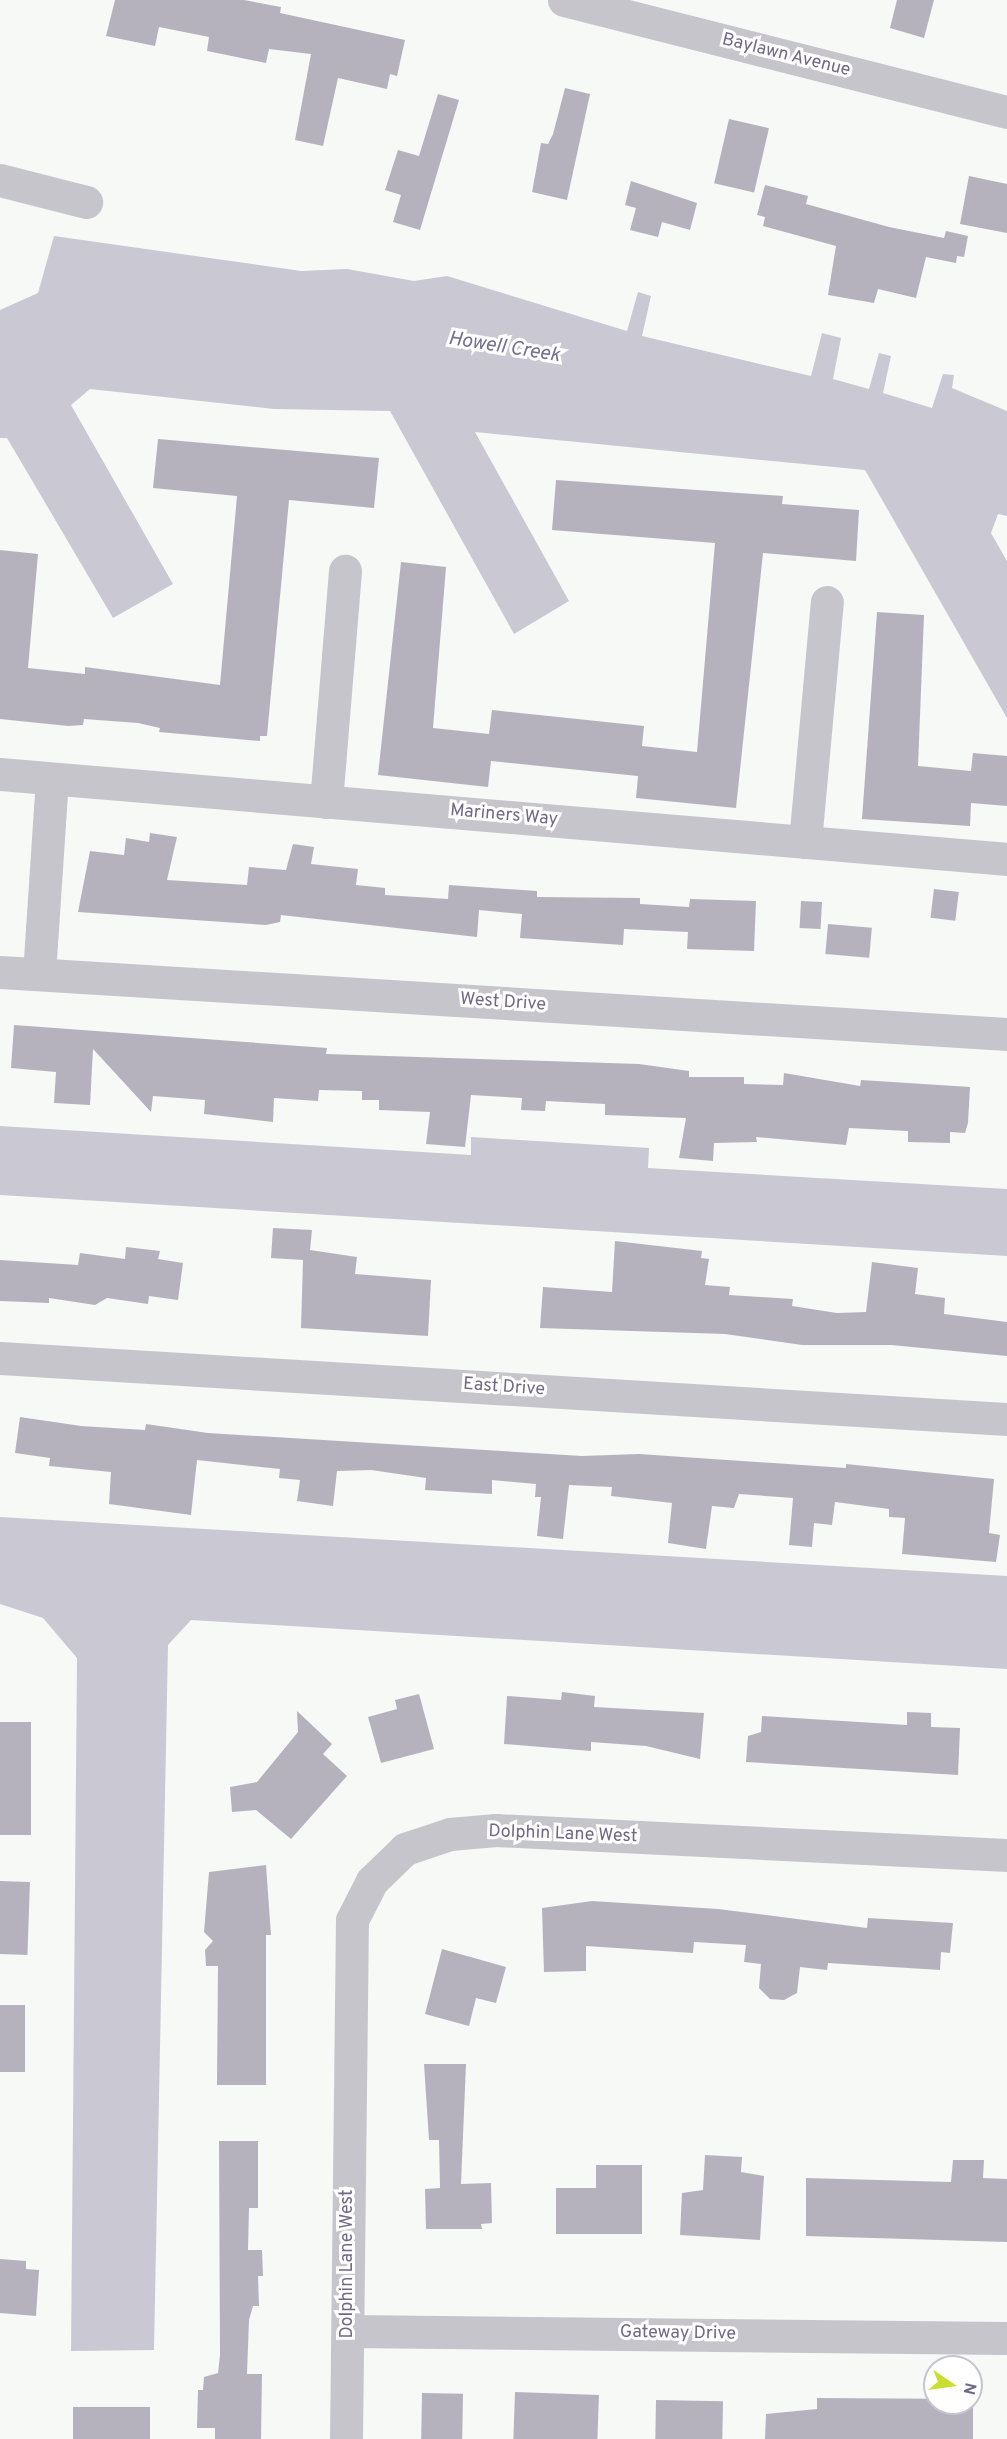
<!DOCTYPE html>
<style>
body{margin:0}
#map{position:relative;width:1007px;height:2439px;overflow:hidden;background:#f7f9f6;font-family:Overpass,sans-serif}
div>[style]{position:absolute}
.water>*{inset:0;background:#cac8d3}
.building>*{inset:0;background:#b5b2be;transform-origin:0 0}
.minor>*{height:33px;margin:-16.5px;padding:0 16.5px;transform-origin:16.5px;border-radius:16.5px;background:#c7c5cc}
span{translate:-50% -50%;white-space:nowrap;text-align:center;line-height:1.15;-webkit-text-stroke:6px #fff;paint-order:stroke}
.street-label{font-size:18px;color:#726986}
.water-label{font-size:20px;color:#747090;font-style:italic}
.north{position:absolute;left:923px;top:2355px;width:60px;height:60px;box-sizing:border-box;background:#fff;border:2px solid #c7c3cf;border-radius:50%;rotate:103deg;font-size:16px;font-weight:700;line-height:24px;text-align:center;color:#726986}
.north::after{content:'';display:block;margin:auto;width:21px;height:27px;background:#cade31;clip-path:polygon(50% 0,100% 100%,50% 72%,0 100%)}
</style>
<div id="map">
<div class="water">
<i style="clip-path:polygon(54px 236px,301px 271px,347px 269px,414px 281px,447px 276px,627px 331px,638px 292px,651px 296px,642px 336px,811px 376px,822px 333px,841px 338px,833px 379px,869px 389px,879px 353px,891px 356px,883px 393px,932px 408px,943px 374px,954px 375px,952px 388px,1007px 411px,1007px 516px,998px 514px,991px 533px,1007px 561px,1007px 718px,865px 470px,475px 432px,569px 601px,514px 634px,390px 411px,274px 409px,90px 389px,71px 405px,173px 584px,113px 618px,7px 438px,0 438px,0 310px,38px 293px)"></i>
<i style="clip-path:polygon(0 1126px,471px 1155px,471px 1137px,649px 1148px,648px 1168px,1007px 1189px,1007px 1256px,0 1195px)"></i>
<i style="clip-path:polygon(0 1517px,1007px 1576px,1007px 1669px,191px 1620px,168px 1645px,154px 2350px,71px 2351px,77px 1658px,43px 1618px,0 1604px)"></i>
</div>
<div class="building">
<i style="clip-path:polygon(115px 0,244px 0,281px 7px,280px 13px,405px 40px,397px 76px,390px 74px,387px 89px,338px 78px,323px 146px,295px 140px,311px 54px,269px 49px,266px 63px,207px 51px,209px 37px,159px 27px,155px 46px,106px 36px)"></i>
<i style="clip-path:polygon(897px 0,934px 0,924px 38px,890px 28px)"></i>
<i style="clip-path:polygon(565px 88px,590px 94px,567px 200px,532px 192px,541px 143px,548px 144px,553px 134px)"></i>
<i style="clip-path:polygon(438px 94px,459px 100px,420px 230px,393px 222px,401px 195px,385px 190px,398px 150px,419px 156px)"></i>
<i style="left:729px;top:119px;width:41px;height:66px;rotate:13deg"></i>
<i style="clip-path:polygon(969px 176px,1007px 184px,1007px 233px,960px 224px)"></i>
<i style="clip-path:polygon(631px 181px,697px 203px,690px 230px,662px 222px,658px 237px,630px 230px,636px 208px,625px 205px)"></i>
<i style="clip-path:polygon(765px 185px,808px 196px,806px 204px,889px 227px,944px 238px,946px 231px,968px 236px,964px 257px,957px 256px,956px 263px,926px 257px,916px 298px,878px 289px,874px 303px,828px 295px,836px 246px,763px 226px,765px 217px,757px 215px)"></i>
<i style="clip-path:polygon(158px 439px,379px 458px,374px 508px,289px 500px,267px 736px,260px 736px,260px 741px,159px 732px,160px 728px,138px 723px,84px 719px,83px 725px,68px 726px,0 719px,0 550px,38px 554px,28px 668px,85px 674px,85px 667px,220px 685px,237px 496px,153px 488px)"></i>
<i style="clip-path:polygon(556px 480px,783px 496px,782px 504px,859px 510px,856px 561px,763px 553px,736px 808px,636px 798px,638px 776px,491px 761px,488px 787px,378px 775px,401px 562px,446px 567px,433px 728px,489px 734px,492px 710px,644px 726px,642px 746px,697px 752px,715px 543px,552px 530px)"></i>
<i style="clip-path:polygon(877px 612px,924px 615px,918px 766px,971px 771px,973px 753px,1007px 756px,1007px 806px,971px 803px,970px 826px,862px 819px)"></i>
<i style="clip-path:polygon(150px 833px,177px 837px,167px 880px,247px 885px,249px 867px,286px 870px,293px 844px,314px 847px,311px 864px,358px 869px,356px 885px,385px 888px,385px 895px,448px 899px,449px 885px,537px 891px,537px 897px,640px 898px,640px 904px,689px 907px,690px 899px,756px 901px,754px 951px,687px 949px,688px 932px,624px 929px,623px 945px,520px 938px,522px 914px,479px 910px,477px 937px,281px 915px,280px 922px,266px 925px,78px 912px,90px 851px,124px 855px,126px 838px,149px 842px)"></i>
<i style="left:934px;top:889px;width:25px;height:29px;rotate:7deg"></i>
<i style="left:801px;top:901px;width:21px;height:27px;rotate:3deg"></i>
<i style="left:828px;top:924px;width:44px;height:30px;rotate:5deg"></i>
<i style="clip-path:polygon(14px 1025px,327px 1048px,326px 1054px,639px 1064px,689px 1071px,689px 1077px,744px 1077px,744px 1084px,783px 1085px,784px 1073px,860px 1086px,861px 1080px,970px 1087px,968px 1123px,965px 1133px,950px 1132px,950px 1143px,908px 1142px,908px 1131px,849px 1128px,846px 1145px,756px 1137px,757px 1142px,714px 1143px,713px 1161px,679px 1158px,686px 1118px,605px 1115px,605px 1104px,546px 1101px,545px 1111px,521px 1110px,522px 1098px,471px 1095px,465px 1147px,426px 1144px,430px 1112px,379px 1110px,379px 1100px,362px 1100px,362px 1091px,319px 1090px,318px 1101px,274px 1098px,273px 1122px,204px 1114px,205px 1100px,153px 1096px,151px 1112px,93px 1049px,90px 1105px,54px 1103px,56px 1072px,11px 1068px)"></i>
<i style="clip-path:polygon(273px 1228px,312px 1230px,310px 1250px,357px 1257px,355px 1274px,431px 1280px,428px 1336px,301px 1328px,303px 1260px,271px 1258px)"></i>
<i style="clip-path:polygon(615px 1241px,702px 1251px,701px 1258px,709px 1259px,705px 1285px,730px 1287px,729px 1295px,793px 1299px,792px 1306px,837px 1313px,866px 1312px,872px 1262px,918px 1268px,915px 1294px,945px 1298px,944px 1314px,1007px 1322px,1007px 1356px,891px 1345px,802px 1345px,725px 1334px,540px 1328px,543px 1287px,612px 1292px)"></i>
<i style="clip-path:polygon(126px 1247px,160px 1251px,158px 1259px,183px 1263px,178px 1300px,149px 1296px,148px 1304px,107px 1298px,95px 1305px,49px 1298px,49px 1303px,0 1301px,0 1260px,78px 1265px,80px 1253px,125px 1259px)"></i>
<i style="clip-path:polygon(20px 1417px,81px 1426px,145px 1430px,146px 1424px,208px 1433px,582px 1456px,639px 1454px,846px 1468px,846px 1464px,994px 1479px,989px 1533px,1000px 1535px,996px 1562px,902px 1554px,905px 1518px,889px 1517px,889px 1509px,835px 1502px,832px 1525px,814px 1523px,812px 1547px,789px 1545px,793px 1498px,739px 1494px,734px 1508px,712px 1506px,706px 1549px,668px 1543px,672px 1503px,611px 1496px,612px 1487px,569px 1485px,563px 1539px,537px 1536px,541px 1497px,535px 1497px,536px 1484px,492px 1480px,492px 1494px,425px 1490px,426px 1478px,371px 1470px,337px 1471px,333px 1506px,297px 1501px,300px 1480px,279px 1478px,280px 1469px,197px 1460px,191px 1515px,109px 1504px,111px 1472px,49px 1466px,50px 1458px,15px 1453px)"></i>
<i style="clip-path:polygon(562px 1692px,595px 1696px,594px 1707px,704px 1713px,700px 1759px,646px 1746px,591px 1742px,591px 1751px,504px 1744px,507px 1696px,561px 1700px)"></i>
<i style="clip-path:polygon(419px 1694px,434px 1749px,381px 1763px,368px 1717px,397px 1709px,395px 1700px)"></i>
<i style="clip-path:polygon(297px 1711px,332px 1744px,323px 1754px,347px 1776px,291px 1839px,256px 1810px,232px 1812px,230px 1787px,257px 1782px,298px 1732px)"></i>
<i style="clip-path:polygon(907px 1712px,931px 1713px,931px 1727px,960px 1728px,958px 1775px,746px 1762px,748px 1736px,761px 1732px,762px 1716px,907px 1725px)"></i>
<i style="left:0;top:1722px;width:31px;height:113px"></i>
<i style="clip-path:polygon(266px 1865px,271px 1935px,266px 1935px,266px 2085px,217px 2085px,218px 1966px,206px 1966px,205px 1950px,213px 1941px,204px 1932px,209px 1872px)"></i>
<i style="left:0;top:1881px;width:30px;height:73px;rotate:2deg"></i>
<i style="clip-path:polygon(592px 1901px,718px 1909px,867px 1928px,868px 1918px,953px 1923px,950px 1953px,941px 1952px,940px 1970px,828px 1963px,827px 1970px,800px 1967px,797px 1993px,784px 2000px,770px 1999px,759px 1988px,761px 1964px,744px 1962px,746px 1945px,694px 1942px,693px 1953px,586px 1946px,586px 1971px,544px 1972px,542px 1908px)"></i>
<i style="clip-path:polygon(442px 1949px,506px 1967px,496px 2003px,476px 1998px,469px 2026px,425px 2014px)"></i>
<i style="left:0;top:2005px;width:25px;height:67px"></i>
<i style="clip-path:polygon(424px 2064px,466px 2064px,461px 2184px,491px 2183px,492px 2223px,481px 2224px,482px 2229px,426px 2229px,425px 2189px,440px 2188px,439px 2140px,429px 2140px)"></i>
<i style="clip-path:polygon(219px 2141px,258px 2141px,258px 2208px,249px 2208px,248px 2250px,262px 2250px,263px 2276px,258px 2276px,259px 2306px,253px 2306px,249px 2320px,247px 2374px,262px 2374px,261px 2439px,215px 2439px,215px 2428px,197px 2428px,198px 2390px,203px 2390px,204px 2377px,218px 2373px,220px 2355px)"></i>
<i style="clip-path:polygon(705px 2155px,742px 2157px,741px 2172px,764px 2176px,760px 2240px,680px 2235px,682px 2193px,703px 2190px)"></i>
<i style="clip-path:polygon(953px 2160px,984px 2160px,983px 2178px,1007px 2179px,1007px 2242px,806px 2236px,806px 2178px,951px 2182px)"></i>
<i style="clip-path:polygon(596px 2165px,642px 2165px,642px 2234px,556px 2234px,556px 2188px,596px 2188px)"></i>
<i style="clip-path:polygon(0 2259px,26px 2261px,26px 2269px,39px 2270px,36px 2316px,0 2313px)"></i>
<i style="left:515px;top:2392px;width:84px;height:47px;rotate:2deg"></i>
<i style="left:422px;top:2393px;width:41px;height:46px;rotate:1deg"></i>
<i style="clip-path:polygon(817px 2398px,973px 2399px,973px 2439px,765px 2439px,766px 2414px,817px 2409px)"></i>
<i style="left:656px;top:2400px;width:67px;height:39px;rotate:1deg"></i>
<i style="left:73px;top:2407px;width:77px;height:32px"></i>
</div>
<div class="minor">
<i style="left:564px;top:0;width:457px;rotate:14.2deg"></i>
<i style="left:0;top:180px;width:89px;rotate:14.3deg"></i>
<i style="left:0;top:774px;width:1011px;rotate:4.82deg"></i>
<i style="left:326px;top:802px;width:232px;rotate:-85.3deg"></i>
<i style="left:805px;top:842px;width:241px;rotate:-84.8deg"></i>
<i style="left:0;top:972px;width:1009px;rotate:3.52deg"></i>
<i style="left:39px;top:974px;width:195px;rotate:-86.2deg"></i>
<i style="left:0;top:1358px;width:1009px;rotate:3.47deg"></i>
<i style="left:349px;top:2331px;width:658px;rotate:0.61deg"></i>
<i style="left:346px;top:2439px;width:519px;rotate:-89.34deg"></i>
<i style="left:352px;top:1920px;width:44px;rotate:-62.9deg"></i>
<i style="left:372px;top:1881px;width:46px;rotate:-44.1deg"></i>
<i style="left:405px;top:1849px;width:47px;rotate:-18.4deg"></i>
<i style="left:450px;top:1834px;width:46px;rotate:-5deg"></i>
<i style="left:496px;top:1830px;width:512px;rotate:2.8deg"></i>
</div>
<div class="street-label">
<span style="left:786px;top:56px;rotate:14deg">Baylawn Avenue</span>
<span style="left:504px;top:816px;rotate:5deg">Mariners Way</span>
<span style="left:503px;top:1003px;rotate:4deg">West Drive</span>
<span style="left:504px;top:1388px;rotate:4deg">East Drive</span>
<span style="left:563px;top:1835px;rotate:2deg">Dolphin Lane West</span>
<span style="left:348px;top:2264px;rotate:-90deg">Dolphin Lane West</span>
<span style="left:678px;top:2334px;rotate:1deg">Gateway Drive</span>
</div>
<div class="water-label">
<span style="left:504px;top:348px;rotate:9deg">Howell Creek</span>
</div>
<div class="north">N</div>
</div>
